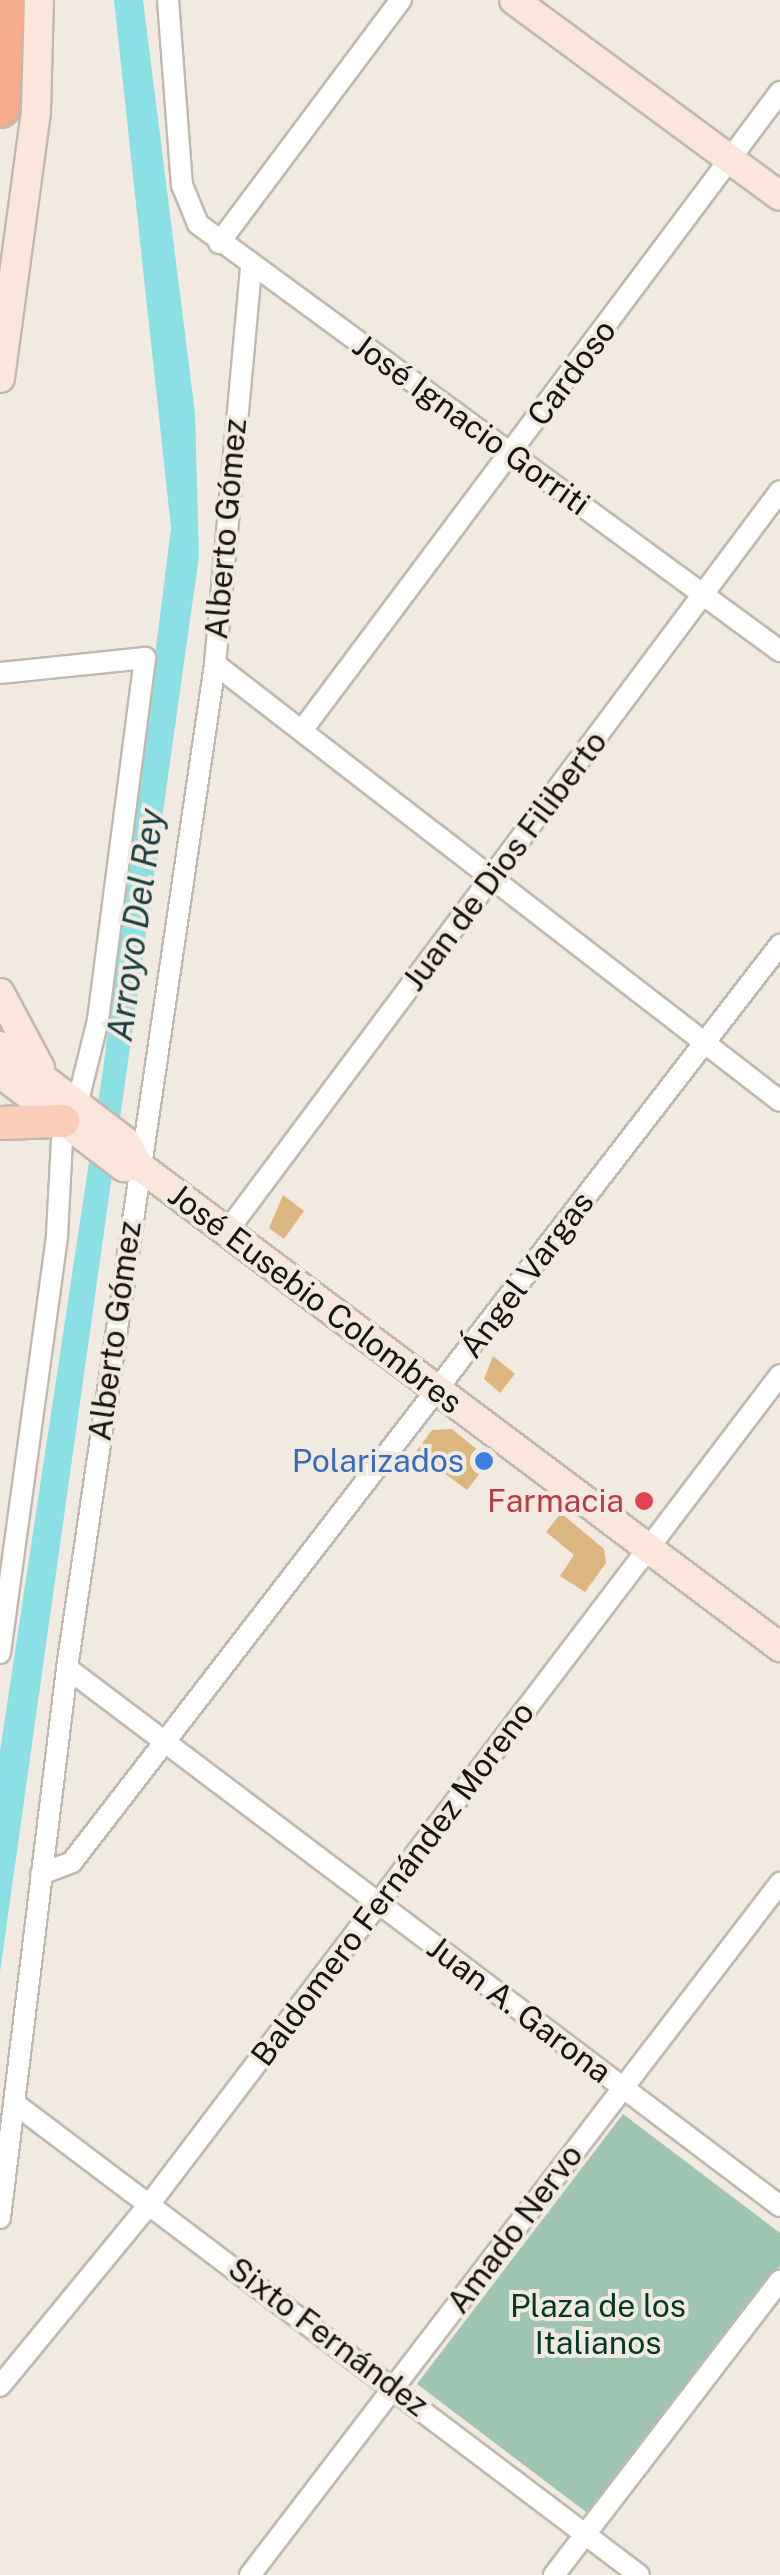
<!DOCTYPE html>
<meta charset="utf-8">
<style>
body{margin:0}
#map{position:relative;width:780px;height:2575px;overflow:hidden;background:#f1eae0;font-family:"Public Sans",sans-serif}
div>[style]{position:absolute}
.green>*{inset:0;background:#9ec5b1}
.water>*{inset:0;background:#8be0e5}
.building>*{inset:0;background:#dbb67f}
.roads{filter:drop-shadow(2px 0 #c0b9ae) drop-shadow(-2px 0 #c0b9ae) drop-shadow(0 2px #c0b9ae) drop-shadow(0 -2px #c0b9ae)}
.street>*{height:20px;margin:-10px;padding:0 10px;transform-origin:10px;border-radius:10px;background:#fff}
.secondary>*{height:28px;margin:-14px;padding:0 14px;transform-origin:14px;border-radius:14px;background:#fce6dc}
.primary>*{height:32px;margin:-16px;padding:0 16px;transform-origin:16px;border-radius:16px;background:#f9cdb9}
.highway>*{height:38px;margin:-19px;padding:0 19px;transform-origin:19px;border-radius:19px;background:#f5ac8a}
.dots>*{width:28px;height:28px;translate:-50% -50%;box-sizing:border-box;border:5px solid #f1eae0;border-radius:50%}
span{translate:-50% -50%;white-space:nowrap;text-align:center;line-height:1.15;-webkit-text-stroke:8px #f1eae0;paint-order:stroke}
.street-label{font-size:32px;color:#171411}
.shop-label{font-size:32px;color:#366cbe}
.right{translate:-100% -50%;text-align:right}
.health-label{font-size:32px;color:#be3a42}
.park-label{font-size:32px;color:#003a26}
.water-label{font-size:35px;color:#184143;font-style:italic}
</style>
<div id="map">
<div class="green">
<i style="clip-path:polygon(623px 2114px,780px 2233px,780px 2266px,590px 2515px,417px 2384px)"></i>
</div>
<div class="water">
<i style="clip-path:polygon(114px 0,143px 0,195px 413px,199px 556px,0 1972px,0 1751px,104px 1063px,171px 528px)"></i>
</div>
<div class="building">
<i style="clip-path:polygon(283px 1195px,304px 1211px,284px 1239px,269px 1228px)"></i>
<i style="clip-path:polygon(493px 1356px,515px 1374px,500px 1393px,484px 1379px)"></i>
<i style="clip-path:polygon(452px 1429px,490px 1460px,467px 1490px,416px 1452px,432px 1430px)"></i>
<i style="clip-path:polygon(561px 1513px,604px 1549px,606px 1563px,585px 1592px,560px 1576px,574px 1555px,546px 1532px)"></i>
</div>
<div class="roads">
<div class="street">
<i style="left:168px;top:0;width:186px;rotate:85.7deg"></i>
<i style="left:182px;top:185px;width:42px;rotate:67.7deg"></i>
<i style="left:198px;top:224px;width:722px;rotate:36.27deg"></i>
<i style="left:219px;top:243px;width:304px;rotate:-53.2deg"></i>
<i style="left:215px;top:664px;width:714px;rotate:37.72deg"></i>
<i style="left:0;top:673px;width:146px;rotate:-5.9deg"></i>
<i style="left:145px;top:658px;width:365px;rotate:97.4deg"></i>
<i style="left:98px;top:1020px;width:88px;rotate:103.9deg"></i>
<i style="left:303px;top:729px;width:796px;rotate:-53.17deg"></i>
<i style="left:228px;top:1230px;width:922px;rotate:-53.24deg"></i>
<i style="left:0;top:1653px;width:422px;rotate:-82.2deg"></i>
<i style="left:57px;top:1235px;width:114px;rotate:-87deg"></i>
<i style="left:67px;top:1668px;width:893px;rotate:37.04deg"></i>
<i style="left:41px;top:1874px;width:33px;rotate:-21deg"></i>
<i style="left:72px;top:1862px;width:1159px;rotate:-52.33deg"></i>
<i style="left:14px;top:2103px;width:783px;rotate:37.06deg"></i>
<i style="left:0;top:2218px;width:554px;rotate:-83.05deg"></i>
<i style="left:67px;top:1668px;width:1015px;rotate:-81.61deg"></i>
<i style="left:215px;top:664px;width:400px;rotate:-84.8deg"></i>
<i style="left:0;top:2386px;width:238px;rotate:-50.6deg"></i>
<i style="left:151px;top:2202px;width:1039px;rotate:-52.74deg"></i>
<i style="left:250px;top:2575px;width:872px;rotate:-52.55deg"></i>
<i style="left:554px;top:2575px;width:371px;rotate:-52.5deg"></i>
</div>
<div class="secondary">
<i style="left:514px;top:0;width:330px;rotate:36.4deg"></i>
<i style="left:0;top:378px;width:268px;rotate:-82.3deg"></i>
<i style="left:36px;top:112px;width:112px;rotate:-88.5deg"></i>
<i style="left:0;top:993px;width:85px;rotate:61.9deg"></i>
<i style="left:0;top:1046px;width:158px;rotate:37.3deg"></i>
<i style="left:126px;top:1142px;width:26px;rotate:62deg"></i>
<i style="left:138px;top:1165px;width:803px;rotate:36.9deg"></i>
<i style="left:0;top:1073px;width:156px;rotate:37.2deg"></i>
<i style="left:124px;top:1167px;width:14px;rotate:-8deg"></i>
</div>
<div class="primary">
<i style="left:0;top:1123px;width:63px;rotate:-1.8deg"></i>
</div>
<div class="highway">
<i style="left:0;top:108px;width:108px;rotate:-87.3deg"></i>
</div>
</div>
<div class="dots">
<i style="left:484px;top:1461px;background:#3f7fe0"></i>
<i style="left:644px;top:1501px;background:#e0444e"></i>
</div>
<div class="street-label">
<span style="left:572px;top:373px;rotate:-53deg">Cardoso</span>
<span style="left:471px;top:425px;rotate:36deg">José Ignacio Gorriti</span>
<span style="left:226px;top:529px;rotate:-85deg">Alberto Gómez</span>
<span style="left:505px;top:861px;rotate:-53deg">Juan de Dios Filiberto</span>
<span style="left:527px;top:1275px;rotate:-53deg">Ángel Vargas</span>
<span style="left:315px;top:1299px;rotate:37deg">José Eusebio Colombres</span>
<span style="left:115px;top:1331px;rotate:-82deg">Alberto Gómez</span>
<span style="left:393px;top:1884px;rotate:-53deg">Baldomero Fernández Moreno</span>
<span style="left:519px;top:2010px;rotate:37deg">Juan A. Garona</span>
<span style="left:515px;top:2229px;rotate:-53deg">Amado Nervo</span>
<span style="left:328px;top:2337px;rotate:37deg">Sixto Fernández</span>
</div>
<div class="shop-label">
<span class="right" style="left:464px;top:1461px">Polarizados</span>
</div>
<div class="health-label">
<span class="right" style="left:624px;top:1501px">Farmacia</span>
</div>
<div class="park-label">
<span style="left:598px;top:2325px">Plaza de los<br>Italianos</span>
</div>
<div class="water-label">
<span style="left:136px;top:925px;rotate:-82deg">Arroyo Del Rey</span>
</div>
</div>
